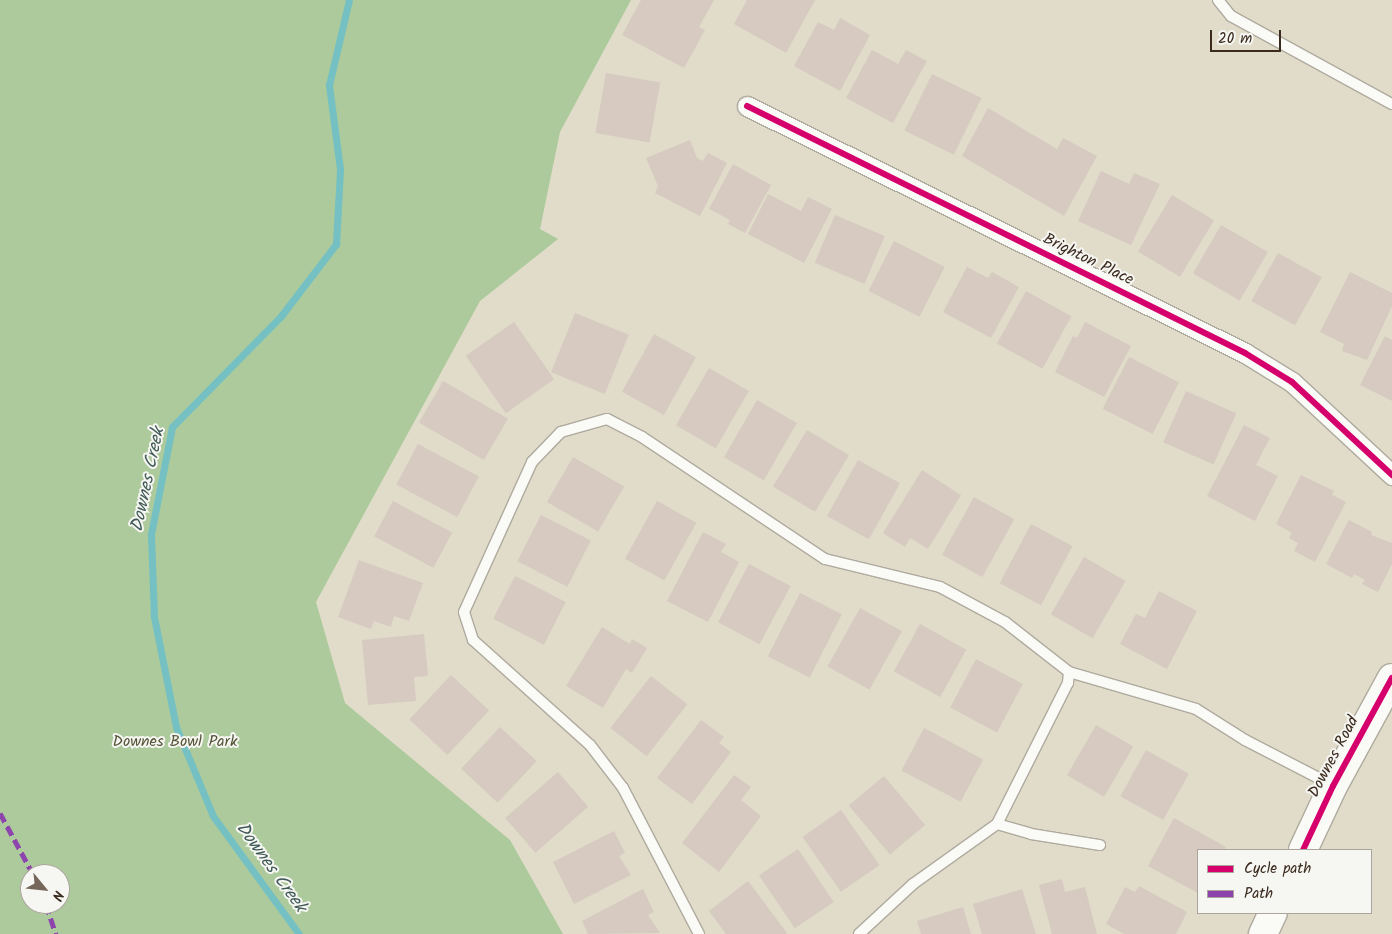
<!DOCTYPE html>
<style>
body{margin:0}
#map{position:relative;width:1392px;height:934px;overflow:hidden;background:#e0dcc9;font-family:Kalam,sans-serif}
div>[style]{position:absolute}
.forest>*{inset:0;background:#adca9c}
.stream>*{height:7px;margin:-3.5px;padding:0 3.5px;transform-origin:3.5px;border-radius:3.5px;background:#74c0c3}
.building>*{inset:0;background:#d6cac1;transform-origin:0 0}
.roads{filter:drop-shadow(1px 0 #afaa9e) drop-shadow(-1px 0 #afaa9e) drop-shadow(0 1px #afaa9e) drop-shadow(0 -1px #afaa9e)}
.lane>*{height:10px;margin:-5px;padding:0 5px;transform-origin:5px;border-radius:5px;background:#fafaf7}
.street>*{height:19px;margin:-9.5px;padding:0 9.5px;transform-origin:9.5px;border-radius:9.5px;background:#fafaf7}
.secondary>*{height:28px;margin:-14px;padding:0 14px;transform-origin:14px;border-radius:14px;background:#fafaf7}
.quiet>*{height:5px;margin-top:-2.5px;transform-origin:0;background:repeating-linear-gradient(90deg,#8e44ad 0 10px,transparent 0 15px)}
.cycleway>*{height:6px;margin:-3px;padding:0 3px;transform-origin:3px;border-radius:3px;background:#d6006c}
span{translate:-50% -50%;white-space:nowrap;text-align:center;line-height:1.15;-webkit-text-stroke:4px #f6f6f2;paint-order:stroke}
.street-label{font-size:16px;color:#3b2a1e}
.park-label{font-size:16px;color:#565639}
.water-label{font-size:18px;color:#3f5a57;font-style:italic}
.legend{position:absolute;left:1197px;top:849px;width:175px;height:65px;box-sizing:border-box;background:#f6f6f2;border:1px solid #aba49d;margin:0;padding:6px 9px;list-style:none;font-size:15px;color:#3b2a1e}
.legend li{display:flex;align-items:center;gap:10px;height:25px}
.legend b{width:25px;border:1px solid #aba49d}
.north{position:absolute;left:20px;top:864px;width:50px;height:50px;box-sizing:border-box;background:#f6f6f2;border:1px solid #aba49d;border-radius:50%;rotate:118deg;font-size:14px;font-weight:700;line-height:20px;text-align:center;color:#3b2a1e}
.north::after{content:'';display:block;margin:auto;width:18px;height:22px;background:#75685a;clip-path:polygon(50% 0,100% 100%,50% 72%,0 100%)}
.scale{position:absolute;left:1210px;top:30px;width:71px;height:22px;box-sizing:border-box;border:2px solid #3b2a1e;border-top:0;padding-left:6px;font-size:15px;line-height:18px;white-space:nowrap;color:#3b2a1e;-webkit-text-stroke:4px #f6f6f2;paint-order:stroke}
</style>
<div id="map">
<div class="forest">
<i style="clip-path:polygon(evenodd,0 0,631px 0,560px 132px,540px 229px,558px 239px,480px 301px,316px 602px,345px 703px,510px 840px,563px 934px,0 934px,0 0,30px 874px,60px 874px,60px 904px,30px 904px,30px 874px)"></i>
</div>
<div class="stream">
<i style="left:299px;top:934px;width:146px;rotate:-126.1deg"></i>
<i style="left:213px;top:816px;width:96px;rotate:-112.6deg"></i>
<i style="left:176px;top:727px;width:112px;rotate:-101.3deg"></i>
<i style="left:154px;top:617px;width:83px;rotate:-92.1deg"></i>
<i style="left:151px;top:534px;width:109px;rotate:-78.9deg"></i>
<i style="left:172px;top:427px;width:156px;rotate:-45.5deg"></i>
<i style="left:281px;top:316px;width:91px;rotate:-52.6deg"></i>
<i style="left:336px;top:244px;width:75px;rotate:-86.9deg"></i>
<i style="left:340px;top:169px;width:85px;rotate:-97.5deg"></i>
<i style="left:329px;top:85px;width:87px;rotate:-76.8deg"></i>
</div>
<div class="building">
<i style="clip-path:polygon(641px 0,714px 0,699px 27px,705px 30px,684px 68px,622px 35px)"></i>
<i style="clip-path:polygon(747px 0,815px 0,786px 53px,734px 24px)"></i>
<i style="clip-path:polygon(840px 18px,870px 35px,840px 91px,794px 66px,818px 22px,834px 30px)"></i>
<i style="clip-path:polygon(872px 50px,898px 64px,906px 50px,927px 61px,893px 123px,846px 98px)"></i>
<i style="left:606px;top:73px;width:55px;height:61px;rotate:10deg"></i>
<i style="left:932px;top:74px;width:55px;height:63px;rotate:26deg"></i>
<i style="clip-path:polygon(988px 108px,1057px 149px,1063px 138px,1097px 156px,1064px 216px,962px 156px)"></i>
<i style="clip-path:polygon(690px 140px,697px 158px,703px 161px,708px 153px,727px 163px,700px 216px,655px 193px,658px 186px,646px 158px)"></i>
<i style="clip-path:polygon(733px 164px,771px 185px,745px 233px,728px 224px,730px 220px,709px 209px)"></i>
<i style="clip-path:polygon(1101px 171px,1129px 184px,1134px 173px,1160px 184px,1131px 245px,1078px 221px)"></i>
<i style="clip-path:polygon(768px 194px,801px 211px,808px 197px,832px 209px,804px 263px,748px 234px)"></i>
<i style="left:1172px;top:195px;width:49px;height:66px;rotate:31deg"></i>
<i style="left:835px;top:215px;width:54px;height:52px;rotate:23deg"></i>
<i style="left:1221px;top:225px;width:54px;height:56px;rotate:30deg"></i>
<i style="left:894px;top:241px;width:57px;height:56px;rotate:27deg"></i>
<i style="left:1278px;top:253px;width:50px;height:55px;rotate:29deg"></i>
<i style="clip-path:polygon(967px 267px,988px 278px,992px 272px,1019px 287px,991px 338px,943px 312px)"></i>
<i style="clip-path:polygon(1350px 272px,1392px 293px,1392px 306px,1367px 360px,1342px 351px,1344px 344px,1320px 332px)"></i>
<i style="left:1026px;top:291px;width:52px;height:60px;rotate:29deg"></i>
<i style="left:575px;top:313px;width:58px;height:64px;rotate:22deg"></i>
<i style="left:514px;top:322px;width:70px;height:59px;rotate:55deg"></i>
<i style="clip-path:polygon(1085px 322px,1131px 346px,1104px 397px,1055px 372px,1073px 336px,1077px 338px)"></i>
<i style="left:654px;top:334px;width:48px;height:66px;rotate:29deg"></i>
<i style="clip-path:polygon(1385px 336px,1392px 340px,1392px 401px,1360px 385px)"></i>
<i style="left:1129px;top:357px;width:56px;height:58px;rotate:27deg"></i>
<i style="left:709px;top:368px;width:46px;height:66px;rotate:30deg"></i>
<i style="left:443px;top:381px;width:75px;height:48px;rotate:30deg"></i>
<i style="left:1186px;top:391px;width:55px;height:56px;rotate:24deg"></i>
<i style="left:757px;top:400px;width:46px;height:66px;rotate:30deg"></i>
<i style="clip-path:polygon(1244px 425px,1270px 438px,1256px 465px,1278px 476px,1255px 521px,1207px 496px)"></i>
<i style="left:807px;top:430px;width:49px;height:66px;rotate:31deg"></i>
<i style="left:418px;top:444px;width:69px;height:46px;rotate:28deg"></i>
<i style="left:573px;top:457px;width:59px;height:52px;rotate:30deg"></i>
<i style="left:858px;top:460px;width:48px;height:64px;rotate:29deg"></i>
<i style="clip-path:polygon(922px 470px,961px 495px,928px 549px,910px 538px,905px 547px,883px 533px)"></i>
<i style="clip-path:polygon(1301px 475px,1334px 491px,1332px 495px,1346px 502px,1315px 562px,1294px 551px,1298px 543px,1289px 538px,1292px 533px,1276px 524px)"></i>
<i style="left:974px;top:497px;width:46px;height:66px;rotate:29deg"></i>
<i style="left:393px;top:501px;width:67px;height:40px;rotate:28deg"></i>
<i style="left:657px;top:501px;width:45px;height:66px;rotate:29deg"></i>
<i style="left:541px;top:515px;width:56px;height:52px;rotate:27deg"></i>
<i style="clip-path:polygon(1349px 520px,1372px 532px,1371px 535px,1392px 543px,1392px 564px,1378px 592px,1362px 584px,1365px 580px,1354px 574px,1352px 578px,1326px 564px)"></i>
<i style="left:1031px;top:524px;width:47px;height:67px;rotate:28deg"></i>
<i style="clip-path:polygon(703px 532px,726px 544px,721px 552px,739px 562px,708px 622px,667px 601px)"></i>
<i style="left:1084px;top:557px;width:48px;height:66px;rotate:30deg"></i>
<i style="clip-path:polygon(359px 560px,423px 583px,409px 621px,394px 616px,391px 627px,374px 621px,371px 629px,338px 617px)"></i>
<i style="left:749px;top:564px;width:47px;height:66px;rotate:28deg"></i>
<i style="left:515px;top:576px;width:57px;height:48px;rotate:27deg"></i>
<i style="clip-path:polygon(1159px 591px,1197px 611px,1167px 669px,1120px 644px,1136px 614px,1145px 618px)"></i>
<i style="left:800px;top:593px;width:47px;height:71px;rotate:27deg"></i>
<i style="left:860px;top:608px;width:48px;height:67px;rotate:29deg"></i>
<i style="left:920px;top:624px;width:53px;height:54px;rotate:29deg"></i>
<i style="clip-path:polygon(602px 627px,630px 644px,632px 639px,647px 648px,632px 673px,626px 669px,603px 708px,566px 686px)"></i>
<i style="clip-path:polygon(424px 634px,428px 676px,414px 677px,416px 701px,368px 705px,362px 640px)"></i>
<i style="left:976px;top:659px;width:53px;height:55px;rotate:28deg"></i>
<i style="left:451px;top:675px;width:52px;height:61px;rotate:43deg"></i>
<i style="left:651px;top:676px;width:46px;height:66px;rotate:38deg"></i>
<i style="clip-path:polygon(701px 720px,724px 737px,719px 743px,731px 752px,692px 804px,657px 778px)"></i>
<i style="left:1096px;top:725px;width:43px;height:58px;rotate:30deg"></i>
<i style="left:500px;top:727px;width:50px;height:57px;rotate:43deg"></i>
<i style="left:924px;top:728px;width:67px;height:48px;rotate:28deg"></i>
<i style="left:1146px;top:750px;width:49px;height:53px;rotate:29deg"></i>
<i style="left:558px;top:772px;width:46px;height:70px;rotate:49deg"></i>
<i style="clip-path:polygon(734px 775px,751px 787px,741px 800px,761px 816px,719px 872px,682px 843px)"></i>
<i style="left:884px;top:776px;width:64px;height:46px;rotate:50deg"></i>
<i style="left:841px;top:810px;width:67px;height:47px;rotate:55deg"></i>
<i style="clip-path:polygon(1174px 818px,1226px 847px,1224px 850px,1198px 850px,1198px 893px,1148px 866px)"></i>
<i style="clip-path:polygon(614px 831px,625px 853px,619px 856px,631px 875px,574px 904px,553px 862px)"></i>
<i style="left:798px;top:849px;width:64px;height:47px;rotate:56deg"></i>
<i style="clip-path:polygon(1062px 879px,1065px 892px,1085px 887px,1097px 934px,1052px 934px,1039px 885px)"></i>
<i style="clip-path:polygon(748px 881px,787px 933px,786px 934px,726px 934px,709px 911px)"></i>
<i style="clip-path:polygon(1139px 886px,1187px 912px,1176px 934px,1124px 934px,1106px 924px,1125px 887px,1135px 892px)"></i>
<i style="clip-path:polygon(643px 889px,654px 912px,648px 915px,660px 933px,588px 934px,582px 921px)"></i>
<i style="clip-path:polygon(1022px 889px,1036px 934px,982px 934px,973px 904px)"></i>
<i style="clip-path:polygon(963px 907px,971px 934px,921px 934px,917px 921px)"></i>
</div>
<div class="roads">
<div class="lane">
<i style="left:1218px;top:0;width:21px;rotate:51deg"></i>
<i style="left:1231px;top:16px;width:183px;rotate:28.7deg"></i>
<i style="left:997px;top:824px;width:35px;rotate:16deg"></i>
<i style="left:1031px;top:834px;width:70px;rotate:9.1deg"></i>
<i style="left:699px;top:934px;width:165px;rotate:-117.5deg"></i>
<i style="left:623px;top:788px;width:54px;rotate:-127.5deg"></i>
<i style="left:590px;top:745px;width:157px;rotate:-138.1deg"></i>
<i style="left:473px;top:640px;width:29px;rotate:-108deg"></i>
<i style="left:464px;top:612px;width:165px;rotate:-65.6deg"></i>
<i style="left:532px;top:462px;width:42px;rotate:-46deg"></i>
<i style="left:561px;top:432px;width:48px;rotate:-15.8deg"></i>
<i style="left:607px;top:419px;width:39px;rotate:27deg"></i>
<i style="left:642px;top:437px;width:220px;rotate:33.7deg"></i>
<i style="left:825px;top:559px;width:118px;rotate:13.7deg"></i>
<i style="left:940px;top:587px;width:74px;rotate:28.3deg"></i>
<i style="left:1005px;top:622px;width:81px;rotate:38deg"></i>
<i style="left:1069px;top:672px;width:132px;rotate:16.2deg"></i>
<i style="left:1196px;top:709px;width:58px;rotate:32.3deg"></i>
<i style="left:1245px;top:740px;width:98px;rotate:27.3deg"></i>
<i style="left:859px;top:934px;width:74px;rotate:-42.8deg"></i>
<i style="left:913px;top:884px;width:103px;rotate:-35.5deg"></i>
<i style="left:997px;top:824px;width:158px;rotate:-63.3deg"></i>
<i style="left:1068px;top:683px;width:11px;rotate:-85deg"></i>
</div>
<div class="street">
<i style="left:747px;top:106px;width:556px;rotate:26.38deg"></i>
<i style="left:1245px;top:353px;width:55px;rotate:31.7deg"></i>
<i style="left:1292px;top:382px;width:137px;rotate:42.9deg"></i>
</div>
<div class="secondary">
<i style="left:1303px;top:850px;width:71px;rotate:-64.9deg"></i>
<i style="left:1333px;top:786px;width:123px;rotate:-61.4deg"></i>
<i style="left:1263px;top:934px;width:23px;rotate:-65deg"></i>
</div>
</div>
<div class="quiet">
<i style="left:0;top:813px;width:69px;rotate:61.6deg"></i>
<i style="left:46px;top:904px;width:32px;rotate:72deg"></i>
</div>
<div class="cycleway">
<i style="left:747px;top:106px;width:556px;rotate:26.38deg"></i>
<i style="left:1245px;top:353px;width:55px;rotate:31.7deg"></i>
<i style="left:1292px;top:382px;width:137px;rotate:42.9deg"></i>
<i style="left:1303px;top:850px;width:71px;rotate:-64.9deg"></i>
<i style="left:1333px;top:786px;width:123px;rotate:-61.4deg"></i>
</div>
<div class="street-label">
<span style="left:1088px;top:260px;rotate:26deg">Brighton Place</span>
<span style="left:1334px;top:757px;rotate:-62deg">Downes Road</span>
</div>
<div class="park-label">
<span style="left:175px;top:742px">Downes Bowl Park</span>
</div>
<div class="water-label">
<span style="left:149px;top:480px;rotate:-78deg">Downes Creek</span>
<span style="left:270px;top:868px;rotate:54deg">Downes Creek</span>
</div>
<ul class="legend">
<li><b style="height:6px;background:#d6006c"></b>Cycle path</li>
<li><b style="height:6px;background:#8e44ad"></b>Path</li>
</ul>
<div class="north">N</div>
<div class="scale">20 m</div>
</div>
